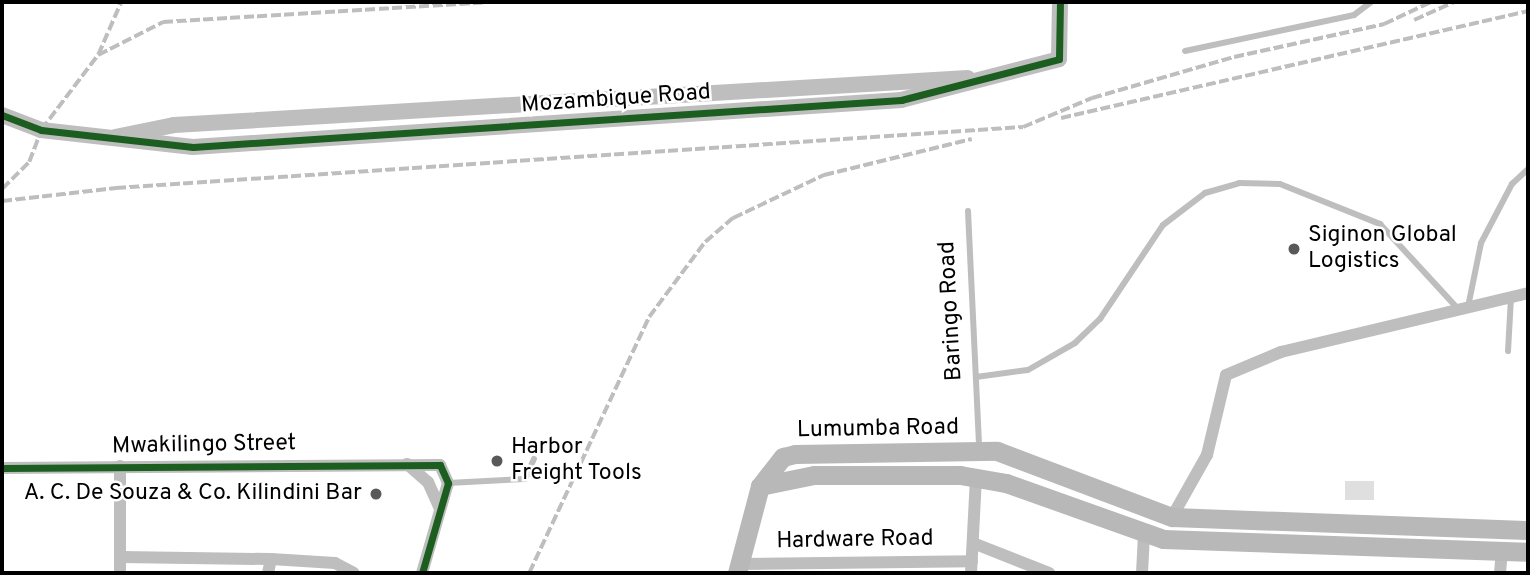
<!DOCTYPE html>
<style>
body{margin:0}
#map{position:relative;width:1530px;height:575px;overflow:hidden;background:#fff;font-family:Overpass,sans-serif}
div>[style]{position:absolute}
.building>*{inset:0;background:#dfdfdf;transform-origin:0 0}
.service>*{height:6px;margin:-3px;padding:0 3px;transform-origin:3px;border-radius:3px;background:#bebebe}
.minor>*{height:12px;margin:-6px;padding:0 6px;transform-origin:6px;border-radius:6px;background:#bebebe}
.tertiary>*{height:16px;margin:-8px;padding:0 8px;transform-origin:8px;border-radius:8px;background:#bebebe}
.secondary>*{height:19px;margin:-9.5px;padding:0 9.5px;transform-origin:9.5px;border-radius:9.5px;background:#b8b8b8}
.rail>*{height:3.5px;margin-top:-1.75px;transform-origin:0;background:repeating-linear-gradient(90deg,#bebebe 0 10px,transparent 0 13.5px)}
.cycleway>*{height:7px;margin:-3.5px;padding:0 3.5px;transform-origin:3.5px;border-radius:3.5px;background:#1b5e20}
.dots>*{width:19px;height:19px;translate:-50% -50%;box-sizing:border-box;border:4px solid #fff;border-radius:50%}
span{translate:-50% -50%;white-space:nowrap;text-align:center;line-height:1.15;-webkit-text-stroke:5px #fff;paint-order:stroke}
.street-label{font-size:23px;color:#000}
.poi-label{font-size:23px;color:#000}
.left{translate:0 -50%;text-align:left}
.right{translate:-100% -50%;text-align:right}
.frame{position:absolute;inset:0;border:4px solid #000;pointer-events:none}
</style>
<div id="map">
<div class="building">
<i style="left:1345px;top:481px;width:29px;height:19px"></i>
</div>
<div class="service">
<i style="left:1185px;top:51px;width:173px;rotate:-12deg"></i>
<i style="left:1354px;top:15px;width:21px;rotate:-37deg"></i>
<i style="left:968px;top:211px;width:236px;rotate:87.3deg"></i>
<i style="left:1468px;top:307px;width:65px;rotate:-78.5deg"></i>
<i style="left:1481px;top:243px;width:67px;rotate:-62.3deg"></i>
<i style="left:1512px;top:184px;width:22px;rotate:-43deg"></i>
<i style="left:1508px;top:351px;width:54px;rotate:-86.8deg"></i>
<i style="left:976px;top:377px;width:52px;rotate:-7.7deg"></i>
<i style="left:1028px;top:370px;width:54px;rotate:-29.9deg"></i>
<i style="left:1075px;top:343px;width:35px;rotate:-44deg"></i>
<i style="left:1100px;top:319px;width:113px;rotate:-56.2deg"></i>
<i style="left:1163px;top:225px;width:53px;rotate:-37.3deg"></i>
<i style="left:1205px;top:193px;width:35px;rotate:-16deg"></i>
<i style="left:1239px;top:183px;width:41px;rotate:1.4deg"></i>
<i style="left:1280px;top:184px;width:108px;rotate:21.8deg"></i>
<i style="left:1380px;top:224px;width:117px;rotate:47.4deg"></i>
<i style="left:448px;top:483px;width:77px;rotate:-3deg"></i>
<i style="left:525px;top:479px;width:22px;rotate:-66deg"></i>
</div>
<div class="minor">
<i style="left:407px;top:464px;width:28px;rotate:41deg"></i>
<i style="left:428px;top:482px;width:27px;rotate:66deg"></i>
<i style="left:120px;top:466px;width:107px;rotate:90deg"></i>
<i style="left:2px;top:468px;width:438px;rotate:-0.4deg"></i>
<i style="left:440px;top:465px;width:20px;rotate:66deg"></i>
<i style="left:448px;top:483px;width:94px;rotate:106.1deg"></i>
<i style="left:1172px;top:517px;width:71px;rotate:-60.6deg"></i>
<i style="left:1207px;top:455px;width:82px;rotate:-76.6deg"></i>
<i style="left:1226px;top:375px;width:60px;rotate:-22.7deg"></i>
<i style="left:1281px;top:352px;width:254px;rotate:-13.4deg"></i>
<i style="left:973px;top:543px;width:82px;rotate:21.5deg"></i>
<i style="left:121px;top:557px;width:150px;rotate:0.8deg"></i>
<i style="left:740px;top:564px;width:232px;rotate:-0.7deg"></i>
<i style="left:268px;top:573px;width:14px;rotate:-78deg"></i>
<i style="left:271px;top:559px;width:64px;rotate:3.6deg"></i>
<i style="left:335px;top:563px;width:21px;rotate:28deg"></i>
<i style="left:971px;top:573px;width:96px;rotate:-87deg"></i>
<i style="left:1142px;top:573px;width:38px;rotate:-87deg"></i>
<i style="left:1500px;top:573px;width:22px;rotate:-85deg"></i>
</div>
<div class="tertiary">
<i style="left:2px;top:115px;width:42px;rotate:21deg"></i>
<i style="left:41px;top:130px;width:153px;rotate:6.4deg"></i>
<i style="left:193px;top:147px;width:710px;rotate:-3.8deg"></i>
<i style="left:901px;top:100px;width:163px;rotate:-14.5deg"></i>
<i style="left:1059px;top:59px;width:57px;rotate:-89deg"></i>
<i style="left:115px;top:137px;width:60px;rotate:-11.5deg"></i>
<i style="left:174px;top:125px;width:795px;rotate:-3.39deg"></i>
</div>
<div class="secondary">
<i style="left:760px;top:486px;width:55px;rotate:-11.5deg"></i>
<i style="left:814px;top:475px;width:146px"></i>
<i style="left:960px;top:475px;width:47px;rotate:9.9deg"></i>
<i style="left:1006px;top:483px;width:167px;rotate:19.6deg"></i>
<i style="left:1163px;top:539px;width:365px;rotate:2deg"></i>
<i style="left:737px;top:573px;width:90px;rotate:-75.2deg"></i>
<i style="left:760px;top:486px;width:37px;rotate:-52deg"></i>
<i style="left:783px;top:457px;width:12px;rotate:-14deg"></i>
<i style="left:795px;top:454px;width:202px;rotate:-0.9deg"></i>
<i style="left:997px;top:451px;width:187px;rotate:20.7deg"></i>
<i style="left:1172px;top:517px;width:356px;rotate:2.1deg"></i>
</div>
<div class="rail">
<i style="left:1414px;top:20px;width:44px;rotate:-24.2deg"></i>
<i style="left:98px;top:55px;width:73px;rotate:-26.9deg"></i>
<i style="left:163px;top:22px;width:325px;rotate:-3.5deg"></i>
<i style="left:1061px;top:118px;width:479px;rotate:-12.9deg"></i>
<i style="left:2px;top:189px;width:38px;rotate:-45deg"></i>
<i style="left:29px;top:162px;width:34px;rotate:-69deg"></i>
<i style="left:41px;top:130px;width:94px;rotate:-52.8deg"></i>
<i style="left:98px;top:55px;width:58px;rotate:-66.5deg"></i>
<i style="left:2px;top:201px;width:115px;rotate:-6.5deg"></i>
<i style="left:116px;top:188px;width:909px;rotate:-3.85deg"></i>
<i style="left:1023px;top:127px;width:75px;rotate:-22.8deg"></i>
<i style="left:1092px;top:98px;width:148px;rotate:-16.1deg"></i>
<i style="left:1234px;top:57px;width:154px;rotate:-12.4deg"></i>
<i style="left:1384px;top:24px;width:52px;rotate:-25.1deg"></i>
<i style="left:529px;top:573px;width:283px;rotate:-64.9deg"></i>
<i style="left:649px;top:317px;width:94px;rotate:-53.3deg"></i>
<i style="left:705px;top:242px;width:37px;rotate:-41deg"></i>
<i style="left:733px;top:218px;width:101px;rotate:-25.3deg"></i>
<i style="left:824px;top:175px;width:152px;rotate:-13.7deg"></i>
</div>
<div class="cycleway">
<i style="left:2px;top:115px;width:42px;rotate:21deg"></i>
<i style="left:41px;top:130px;width:153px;rotate:6.4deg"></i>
<i style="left:193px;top:147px;width:710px;rotate:-3.8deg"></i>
<i style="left:901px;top:100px;width:163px;rotate:-14.5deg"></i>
<i style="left:1059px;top:59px;width:57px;rotate:-89deg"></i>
<i style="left:2px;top:468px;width:438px;rotate:-0.4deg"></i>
<i style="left:440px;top:465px;width:20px;rotate:66deg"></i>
<i style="left:448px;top:483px;width:94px;rotate:106.1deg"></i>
</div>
<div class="dots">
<i style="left:1294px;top:249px;background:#595959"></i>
<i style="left:497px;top:461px;background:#595959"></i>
<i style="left:376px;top:494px;background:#595959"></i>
</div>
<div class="street-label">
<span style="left:616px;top:100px;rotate:-4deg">Mozambique Road</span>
<span style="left:952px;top:311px;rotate:-93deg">Baringo Road</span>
<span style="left:878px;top:430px;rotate:-1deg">Lumumba Road</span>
<span style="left:204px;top:446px;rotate:-1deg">Mwakilingo Street</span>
<span style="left:855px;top:541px;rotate:-1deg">Hardware Road</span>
</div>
<div class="poi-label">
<span class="left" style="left:1308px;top:249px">Siginon Global<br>Logistics</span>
<span class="left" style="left:511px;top:461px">Harbor<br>Freight Tools</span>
<span class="right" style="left:362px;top:494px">A. C. De Souza &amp; Co. Kilindini Bar</span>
</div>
<div class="frame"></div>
</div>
